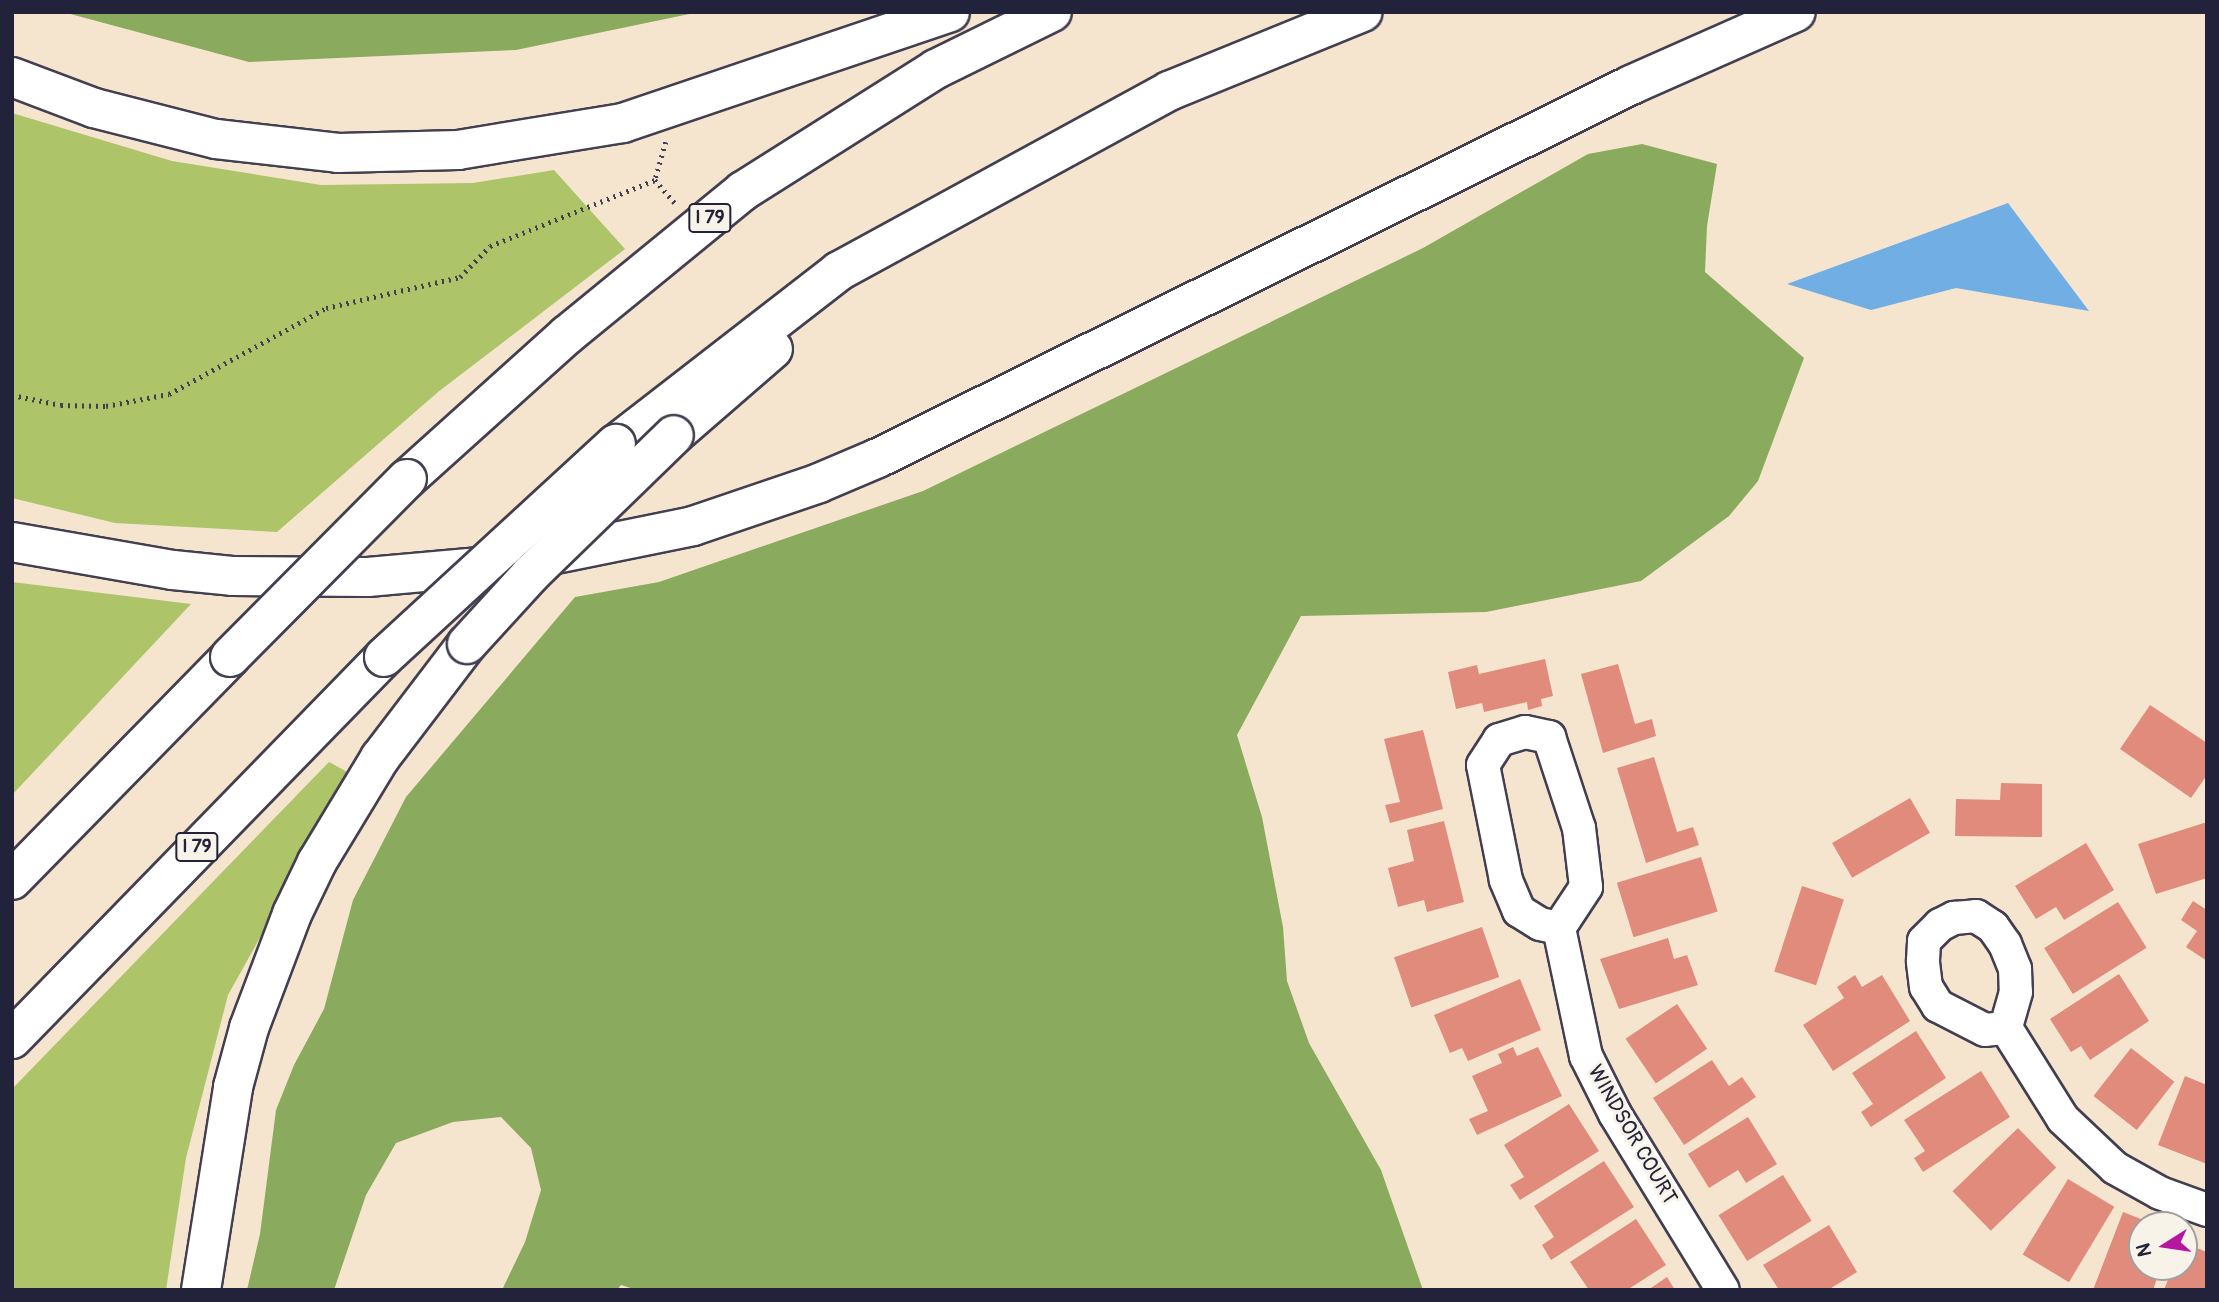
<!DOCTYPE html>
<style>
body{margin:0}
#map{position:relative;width:2219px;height:1302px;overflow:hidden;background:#f5e5cf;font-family:Pangolin,sans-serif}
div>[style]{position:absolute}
.green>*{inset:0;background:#adc469}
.forest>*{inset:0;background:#8aaa5d}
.water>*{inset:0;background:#71aee3}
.building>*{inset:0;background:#e18b7c;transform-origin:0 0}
.path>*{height:4.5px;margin-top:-2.25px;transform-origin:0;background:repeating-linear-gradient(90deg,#423f51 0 2px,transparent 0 7px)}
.roads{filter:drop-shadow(2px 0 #423f51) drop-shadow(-2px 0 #423f51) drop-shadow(0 2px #423f51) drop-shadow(0 -2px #423f51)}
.minor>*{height:32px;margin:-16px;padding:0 16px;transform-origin:16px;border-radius:16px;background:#fff}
.motorway>*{height:38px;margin:-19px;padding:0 19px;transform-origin:19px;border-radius:19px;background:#fff}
.bridges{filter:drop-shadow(2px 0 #423f51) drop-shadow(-2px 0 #423f51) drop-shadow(0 2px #423f51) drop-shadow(0 -2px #423f51)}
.motorway-bridge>*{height:38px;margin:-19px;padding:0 19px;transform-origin:19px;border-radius:19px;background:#fff}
span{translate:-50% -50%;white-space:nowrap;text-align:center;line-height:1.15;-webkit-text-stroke:6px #f7f3e8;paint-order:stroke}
.shield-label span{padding:2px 5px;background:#f7f3e8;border:2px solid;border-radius:5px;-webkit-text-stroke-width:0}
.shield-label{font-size:19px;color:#22223b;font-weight:700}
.street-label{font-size:21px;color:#22223b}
.frame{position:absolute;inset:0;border:14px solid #22223b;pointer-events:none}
.north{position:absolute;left:2128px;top:1211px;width:70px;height:70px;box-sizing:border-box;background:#f7f3e8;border:2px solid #a29fa3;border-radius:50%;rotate:258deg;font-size:19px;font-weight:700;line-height:28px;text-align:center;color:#22223b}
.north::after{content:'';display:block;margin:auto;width:24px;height:32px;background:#b5179e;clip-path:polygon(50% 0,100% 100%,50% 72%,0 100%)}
</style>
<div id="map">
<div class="green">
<i style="clip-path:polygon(12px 113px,172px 161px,321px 185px,473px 183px,554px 170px,625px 249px,438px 392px,277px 532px,115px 523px,12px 498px)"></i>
<i style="clip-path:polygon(12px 582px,191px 604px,12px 795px)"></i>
<i style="clip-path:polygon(329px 762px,351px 774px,228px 995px,186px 1158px,166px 1290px,12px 1290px,12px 1089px)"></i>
</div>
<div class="forest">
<i style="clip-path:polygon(63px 12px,699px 12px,516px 50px,249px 62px)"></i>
<i style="clip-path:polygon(1642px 144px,1717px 164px,1707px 226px,1705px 272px,1804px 358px,1758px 481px,1729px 516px,1641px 581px,1486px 612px,1301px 616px,1237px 735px,1262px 817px,1283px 927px,1287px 981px,1309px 1043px,1381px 1170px,1423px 1290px,637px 1290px,621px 1285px,617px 1290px,502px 1290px,525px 1242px,541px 1190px,531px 1148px,501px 1117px,453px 1122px,396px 1143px,366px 1195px,334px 1290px,247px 1290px,260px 1234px,276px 1110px,294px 1065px,324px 1009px,353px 900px,406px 797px,575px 597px,659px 582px,923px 491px,1423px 248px,1588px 154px)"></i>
</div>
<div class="water">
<i style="clip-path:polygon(2008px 203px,2089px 311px,1956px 288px,1871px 310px,1787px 284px)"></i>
</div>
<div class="building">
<i style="clip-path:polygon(1545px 659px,1553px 696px,1541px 699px,1542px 706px,1528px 710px,1527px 702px,1484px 712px,1482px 703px,1456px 709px,1448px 672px,1477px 665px,1479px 674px)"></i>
<i style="clip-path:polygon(1618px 664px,1635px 724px,1652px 719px,1656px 736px,1603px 753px,1581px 674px)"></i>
<i style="clip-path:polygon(2150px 705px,2207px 743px,2207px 775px,2191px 798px,2120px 749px)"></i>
<i style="clip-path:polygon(1423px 730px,1443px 809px,1390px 823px,1385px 805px,1400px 802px,1384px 739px)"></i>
<i style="clip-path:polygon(1654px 757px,1677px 832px,1693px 827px,1699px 845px,1646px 863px,1617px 768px)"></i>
<i style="clip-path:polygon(2001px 783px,2042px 784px,2042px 837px,1955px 836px,1956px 799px,2000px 800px)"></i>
<i style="left:1910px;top:798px;width:40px;height:90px;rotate:60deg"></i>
<i style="clip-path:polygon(1444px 821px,1464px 902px,1427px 912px,1424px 900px,1398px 907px,1388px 868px,1414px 861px,1407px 830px)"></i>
<i style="clip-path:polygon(2207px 822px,2207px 878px,2156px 894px,2138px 844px)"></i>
<i style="clip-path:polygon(2086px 843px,2114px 890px,2064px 920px,2056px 907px,2036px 919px,2015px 886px)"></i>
<i style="left:1701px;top:857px;width:57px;height:88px;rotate:73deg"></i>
<i style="left:1802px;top:886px;width:44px;height:90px;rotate:18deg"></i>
<i style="clip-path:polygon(2193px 901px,2207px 910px,2207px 961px,2186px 947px,2197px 931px,2181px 920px)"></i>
<i style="left:2118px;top:902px;width:54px;height:87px;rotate:58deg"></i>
<i style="left:1482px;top:927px;width:53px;height:93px;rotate:71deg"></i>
<i style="clip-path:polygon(1668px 938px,1674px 959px,1687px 955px,1698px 985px,1619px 1009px,1600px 959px)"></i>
<i style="clip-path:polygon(2119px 974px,2149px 1021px,2090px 1060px,2081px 1046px,2071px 1052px,2050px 1019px)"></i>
<i style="clip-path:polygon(1855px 975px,1862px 987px,1882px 975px,1910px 1021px,1833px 1071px,1803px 1025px,1844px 998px,1837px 987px)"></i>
<i style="clip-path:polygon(1520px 979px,1541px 1030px,1468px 1061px,1462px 1048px,1450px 1053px,1434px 1015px)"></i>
<i style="left:1677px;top:1004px;width:54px;height:62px;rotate:56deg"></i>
<i style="clip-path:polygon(1916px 1031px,1946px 1078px,1871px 1127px,1861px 1112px,1873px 1104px,1852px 1073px)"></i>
<i style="clip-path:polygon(1513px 1047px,1517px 1056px,1538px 1047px,1562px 1096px,1477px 1135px,1469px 1119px,1488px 1111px,1472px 1076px,1502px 1063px,1498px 1054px)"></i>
<i style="left:2131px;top:1048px;width:55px;height:61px;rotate:38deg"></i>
<i style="clip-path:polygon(1712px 1060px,1729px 1086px,1742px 1077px,1756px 1097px,1684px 1145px,1653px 1098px)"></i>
<i style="clip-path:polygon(1981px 1071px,2010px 1117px,1923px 1172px,1914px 1158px,1925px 1151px,1904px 1120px)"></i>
<i style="clip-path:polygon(2185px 1076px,2207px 1085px,2207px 1164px,2158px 1145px)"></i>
<i style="clip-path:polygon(1569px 1104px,1599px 1151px,1520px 1200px,1510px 1185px,1524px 1177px,1504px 1145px)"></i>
<i style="clip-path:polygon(1748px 1117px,1777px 1164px,1746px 1183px,1738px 1170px,1709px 1188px,1688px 1154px)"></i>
<i style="left:2018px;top:1128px;width:55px;height:91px;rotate:46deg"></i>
<i style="clip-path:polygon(1604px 1161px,1634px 1207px,1551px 1260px,1542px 1245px,1554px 1237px,1534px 1206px)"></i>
<i style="left:1783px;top:1175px;width:54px;height:76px;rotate:58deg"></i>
<i style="left:2068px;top:1179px;width:54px;height:88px;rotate:31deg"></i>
<i style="clip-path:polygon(2123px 1212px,2156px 1225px,2142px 1225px,2142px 1267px,2161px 1267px,2153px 1290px,2093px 1290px)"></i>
<i style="clip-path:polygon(1636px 1219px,1666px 1265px,1627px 1290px,1589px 1290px,1570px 1262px)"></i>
<i style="clip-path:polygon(1829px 1225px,1857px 1272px,1828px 1290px,1779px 1290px,1763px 1265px)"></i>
<i style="clip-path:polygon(2184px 1243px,2207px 1252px,2207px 1290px,2164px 1290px,2173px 1267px,2184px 1267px)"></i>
<i style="clip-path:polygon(1667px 1277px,1675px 1290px,1648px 1290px)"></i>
</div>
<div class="path">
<i style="left:666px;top:142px;width:40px;rotate:106deg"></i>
<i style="left:655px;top:180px;width:32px;rotate:49deg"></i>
<i style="left:12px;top:395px;width:50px;rotate:11.5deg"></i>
<i style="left:61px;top:405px;width:45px;rotate:1.3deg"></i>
<i style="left:106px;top:406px;width:64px;rotate:-10.8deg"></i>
<i style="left:169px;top:394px;width:179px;rotate:-28.7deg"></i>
<i style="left:326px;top:308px;width:138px;rotate:-13deg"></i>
<i style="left:460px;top:277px;width:43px;rotate:-45.9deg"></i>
<i style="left:490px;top:246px;width:178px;rotate:-21.8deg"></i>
</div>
<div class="roads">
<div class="minor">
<i style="left:1559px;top:928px;width:19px;rotate:-168deg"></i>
<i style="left:1540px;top:924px;width:25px;rotate:-148deg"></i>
<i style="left:1519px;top:911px;width:34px;rotate:-113deg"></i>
<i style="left:1506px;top:880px;width:117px;rotate:-101.3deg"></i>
<i style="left:1483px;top:765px;width:30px;rotate:-57deg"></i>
<i style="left:1499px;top:740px;width:27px;rotate:-17deg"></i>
<i style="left:1525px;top:732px;width:25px;rotate:12deg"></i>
<i style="left:1549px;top:737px;width:96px;rotate:71.8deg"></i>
<i style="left:1579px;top:828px;width:59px;rotate:83.2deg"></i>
<i style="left:1586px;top:887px;width:49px;rotate:123.4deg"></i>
<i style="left:1559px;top:928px;width:131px;rotate:78.1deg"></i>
<i style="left:1586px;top:1056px;width:65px;rotate:63.4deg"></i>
<i style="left:1615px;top:1114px;width:206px;rotate:58.5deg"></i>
<i style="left:2006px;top:1028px;width:21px;rotate:175deg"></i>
<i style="left:1985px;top:1030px;width:53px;rotate:-152.9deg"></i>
<i style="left:1938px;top:1006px;width:22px;rotate:-122deg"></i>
<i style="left:1926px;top:987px;width:26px;rotate:-97deg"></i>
<i style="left:1923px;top:961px;width:20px;rotate:-87deg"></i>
<i style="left:1924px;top:941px;width:23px;rotate:-45deg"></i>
<i style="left:1940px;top:925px;width:16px;rotate:-27deg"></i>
<i style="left:1954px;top:918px;width:22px;rotate:-5deg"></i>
<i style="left:1976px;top:916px;width:20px;rotate:33deg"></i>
<i style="left:1993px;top:927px;width:21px;rotate:55deg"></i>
<i style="left:2005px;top:944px;width:27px;rotate:68deg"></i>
<i style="left:2015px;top:969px;width:23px;rotate:88deg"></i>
<i style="left:2016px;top:992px;width:37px;rotate:106deg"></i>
<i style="left:2006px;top:1028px;width:107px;rotate:57.9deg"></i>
<i style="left:2063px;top:1119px;width:71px;rotate:43.3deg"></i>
<i style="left:2115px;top:1168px;width:51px;rotate:29.1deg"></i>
<i style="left:2160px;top:1193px;width:50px;rotate:19.9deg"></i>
</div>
<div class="motorway">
<i style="left:12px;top:77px;width:88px;rotate:20.7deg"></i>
<i style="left:94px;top:108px;width:126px;rotate:14.3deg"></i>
<i style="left:216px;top:139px;width:123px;rotate:6.5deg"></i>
<i style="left:338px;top:153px;width:120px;rotate:-1.4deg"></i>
<i style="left:458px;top:150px;width:167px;rotate:-9.3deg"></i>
<i style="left:623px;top:123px;width:345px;rotate:-18.7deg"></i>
<i style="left:674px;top:435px;width:131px;rotate:-41deg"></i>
<i style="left:616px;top:444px;width:282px;rotate:-37.8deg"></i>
<i style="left:839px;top:271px;width:376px;rotate:-28.6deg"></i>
<i style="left:1169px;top:91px;width:209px;rotate:-22.2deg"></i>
<i style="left:407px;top:479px;width:215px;rotate:-42deg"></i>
<i style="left:567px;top:335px;width:227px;rotate:-39.3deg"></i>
<i style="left:743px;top:191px;width:228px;rotate:-32.3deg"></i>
<i style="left:936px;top:69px;width:129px;rotate:-26.2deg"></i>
<i style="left:12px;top:542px;width:163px;rotate:9.9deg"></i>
<i style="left:173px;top:570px;width:59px;rotate:5.8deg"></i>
<i style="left:232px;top:576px;width:136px;rotate:0.4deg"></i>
<i style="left:368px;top:577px;width:135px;rotate:-5.1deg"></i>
<i style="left:502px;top:565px;width:195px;rotate:-11.5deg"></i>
<i style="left:693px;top:526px;width:133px;rotate:-18.8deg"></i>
<i style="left:819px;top:483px;width:64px;rotate:-23deg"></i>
<i style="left:878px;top:458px;width:840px;rotate:-26.35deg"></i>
<i style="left:1631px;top:85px;width:180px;rotate:-23.9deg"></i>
<i style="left:12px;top:880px;width:312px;rotate:-45.6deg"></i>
<i style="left:12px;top:1039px;width:533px;rotate:-45.76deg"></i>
<i style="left:201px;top:1290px;width:206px;rotate:-81deg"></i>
<i style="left:233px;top:1087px;width:61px;rotate:-74.8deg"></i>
<i style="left:249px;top:1028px;width:122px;rotate:-69.3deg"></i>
<i style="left:292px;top:914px;width:58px;rotate:-64.3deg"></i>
<i style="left:317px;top:862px;width:122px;rotate:-58.8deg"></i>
<i style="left:380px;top:758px;width:143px;rotate:-52.7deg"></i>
</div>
</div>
<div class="bridges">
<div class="motorway-bridge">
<i style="left:467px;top:644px;width:95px;rotate:-47.6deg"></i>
<i style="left:531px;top:574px;width:199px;rotate:-44.2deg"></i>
<i style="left:230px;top:657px;width:251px;rotate:-45.2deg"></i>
<i style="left:384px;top:657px;width:315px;rotate:-42.6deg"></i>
</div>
</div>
<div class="shield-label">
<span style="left:710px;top:218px">I 79</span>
<span style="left:197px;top:847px">I 79</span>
</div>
<div class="street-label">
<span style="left:1632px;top:1135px;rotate:60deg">WINDSOR COURT</span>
</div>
<div class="frame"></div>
<div class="north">N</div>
</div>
